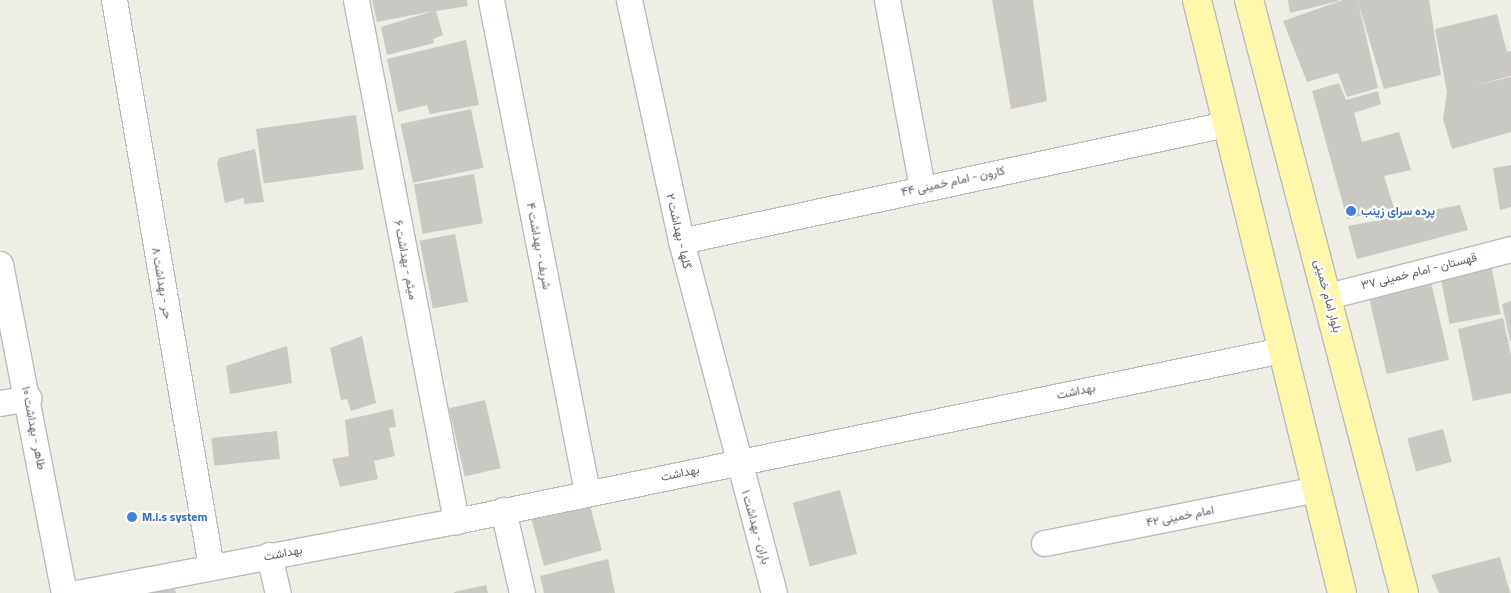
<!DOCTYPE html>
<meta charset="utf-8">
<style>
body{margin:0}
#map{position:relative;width:1511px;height:593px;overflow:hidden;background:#efeee5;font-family:"Titillium Web",Vazirmatn,sans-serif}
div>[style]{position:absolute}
.building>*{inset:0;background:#cac8c2;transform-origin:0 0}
.roads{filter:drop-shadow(1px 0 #b7babf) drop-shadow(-1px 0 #b7babf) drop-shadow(0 1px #b7babf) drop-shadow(0 -1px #b7babf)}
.minor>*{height:25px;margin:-12.5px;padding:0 12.5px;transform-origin:12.5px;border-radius:12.5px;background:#fff}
.primary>*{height:28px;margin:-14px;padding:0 14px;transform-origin:14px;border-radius:14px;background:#fff8aa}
.dots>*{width:14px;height:14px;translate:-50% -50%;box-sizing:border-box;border:2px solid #fff;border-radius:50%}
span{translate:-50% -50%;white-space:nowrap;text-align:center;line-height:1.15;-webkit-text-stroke:4.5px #fff;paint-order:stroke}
.street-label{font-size:12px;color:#5c6066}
.shop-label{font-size:12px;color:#366cbe;font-weight:700}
.left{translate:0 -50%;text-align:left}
</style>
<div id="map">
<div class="building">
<i style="clip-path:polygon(372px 0,467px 0,468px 6px,436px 11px,443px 35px,433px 39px,434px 43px,387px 55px,381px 27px,433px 11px,377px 22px)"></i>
<i style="clip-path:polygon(992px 0,1033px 0,1047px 101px,1011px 109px)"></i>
<i style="clip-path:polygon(1288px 0,1338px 0,1339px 1px,1290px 13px)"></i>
<i style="clip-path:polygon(1343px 0,1429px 0,1441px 75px,1384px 89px,1358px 2px,1378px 88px,1347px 97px,1338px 73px,1307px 82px,1283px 21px)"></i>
<i style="clip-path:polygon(1497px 14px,1507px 52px,1511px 51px,1511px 76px,1469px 87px,1511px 77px,1511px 132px,1452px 149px,1443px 119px,1447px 92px,1435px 29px)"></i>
<i style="clip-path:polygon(466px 40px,479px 105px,430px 114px,427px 105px,398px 112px,387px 59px)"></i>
<i style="clip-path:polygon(1339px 83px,1346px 100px,1378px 91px,1381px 104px,1354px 113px,1362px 142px,1399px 132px,1411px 170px,1384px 176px,1394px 208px,1347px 219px,1312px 91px)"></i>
<i style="left:471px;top:109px;width:60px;height:72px;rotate:78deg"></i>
<i style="left:356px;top:115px;width:55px;height:101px;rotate:82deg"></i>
<i style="clip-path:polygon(255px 149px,264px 202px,244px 204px,244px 198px,225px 203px,217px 163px,219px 158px)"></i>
<i style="clip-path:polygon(1511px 165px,1511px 207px,1500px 210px,1493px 168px)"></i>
<i style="left:474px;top:174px;width:50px;height:61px;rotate:80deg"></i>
<i style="clip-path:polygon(1460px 205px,1468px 230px,1357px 259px,1348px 226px)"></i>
<i style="left:455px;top:234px;width:69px;height:36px;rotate:79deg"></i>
<i style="left:1490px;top:259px;width:56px;height:52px;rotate:79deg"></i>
<i style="left:1429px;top:273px;width:89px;height:64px;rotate:77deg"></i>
<i style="clip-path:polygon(1511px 301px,1511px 341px,1510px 341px,1502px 304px)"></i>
<i style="clip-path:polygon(1503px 318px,1511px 355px,1511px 393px,1473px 401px,1458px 329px)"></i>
<i style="clip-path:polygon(362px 336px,376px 403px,351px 411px,347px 399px,341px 400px,330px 348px)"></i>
<i style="clip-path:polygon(287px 346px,292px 383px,230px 394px,226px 366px)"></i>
<i style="left:485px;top:400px;width:70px;height:37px;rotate:77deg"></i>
<i style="clip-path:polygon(393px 409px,396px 427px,389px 428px,395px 456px,374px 461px,378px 479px,340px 487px,332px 459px,349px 456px,345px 420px)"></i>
<i style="left:1443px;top:429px;width:34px;height:37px;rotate:75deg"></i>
<i style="left:277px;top:431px;width:28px;height:66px;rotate:84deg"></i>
<i style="left:840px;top:490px;width:66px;height:49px;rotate:75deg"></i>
<i style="left:589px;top:502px;width:50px;height:60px;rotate:75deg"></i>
<i style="clip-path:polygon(1500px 557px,1510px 593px,1439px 593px,1431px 575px)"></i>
<i style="clip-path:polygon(608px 559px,615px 593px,544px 593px,540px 576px)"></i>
<i style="clip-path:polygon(173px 582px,176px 593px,128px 593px)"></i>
<i style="clip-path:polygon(486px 585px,488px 593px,454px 593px,454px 592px)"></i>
</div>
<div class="roads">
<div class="minor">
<i style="left:114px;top:0;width:575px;rotate:80.29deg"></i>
<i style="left:356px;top:0;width:531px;rotate:79.13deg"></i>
<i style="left:491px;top:0;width:501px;rotate:78.96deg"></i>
<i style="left:629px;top:0;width:247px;rotate:77.8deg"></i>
<i style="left:681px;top:241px;width:364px;rotate:75.2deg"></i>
<i style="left:887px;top:0;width:190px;rotate:79.4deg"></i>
<i style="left:681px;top:241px;width:557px;rotate:-12.12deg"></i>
<i style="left:0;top:264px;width:335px;rotate:79deg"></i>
<i style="left:1328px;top:296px;width:189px;rotate:-14.4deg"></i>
<i style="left:0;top:403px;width:29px;rotate:-10deg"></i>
<i style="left:503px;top:510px;width:85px;rotate:77.1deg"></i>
<i style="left:1044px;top:543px;width:277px;rotate:-11.2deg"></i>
<i style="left:269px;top:555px;width:39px;rotate:77deg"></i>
<i style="left:77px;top:593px;width:386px;rotate:-10.8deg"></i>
<i style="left:456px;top:521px;width:844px;rotate:-11.7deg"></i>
</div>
<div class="primary">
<i style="left:1197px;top:0;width:610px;rotate:76.26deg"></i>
<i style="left:1249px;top:0;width:613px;rotate:75.35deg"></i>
</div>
</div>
<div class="dots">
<i style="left:1351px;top:211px;background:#3f7fe0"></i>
<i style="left:132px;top:517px;background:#3f7fe0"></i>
</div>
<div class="street-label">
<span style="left:953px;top:181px;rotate:-12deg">کارون - امام خمینی ۴۴</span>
<span style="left:679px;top:231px;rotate:77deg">گلها - بهداشت ۲</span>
<span style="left:539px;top:246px;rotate:79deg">شریف - بهداشت ۴</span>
<span style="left:406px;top:260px;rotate:79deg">میثم - بهداشت ۶</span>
<span style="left:1419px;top:271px;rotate:-14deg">قهستان - امام خمینی ۳۷</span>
<span style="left:162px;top:283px;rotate:80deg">حر - بهداشت ۸</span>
<span style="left:1328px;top:296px;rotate:75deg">بلوار امام خمینی</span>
<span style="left:1076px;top:391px;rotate:-12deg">بهداشت</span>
<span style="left:34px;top:428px;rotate:79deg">طاهر - بهداشت ۱۰</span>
<span style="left:680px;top:473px;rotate:-12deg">بهداشت</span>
<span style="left:1180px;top:516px;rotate:-11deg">امام خمینی ۴۲</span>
<span style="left:756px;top:527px;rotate:74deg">باران - بهداشت ۱</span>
<span style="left:283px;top:553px;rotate:-11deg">بهداشت</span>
</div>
<div class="shop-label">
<span class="left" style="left:1361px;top:211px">پرده سرای زینب</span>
<span class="left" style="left:142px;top:517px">M.i.s system</span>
</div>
</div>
